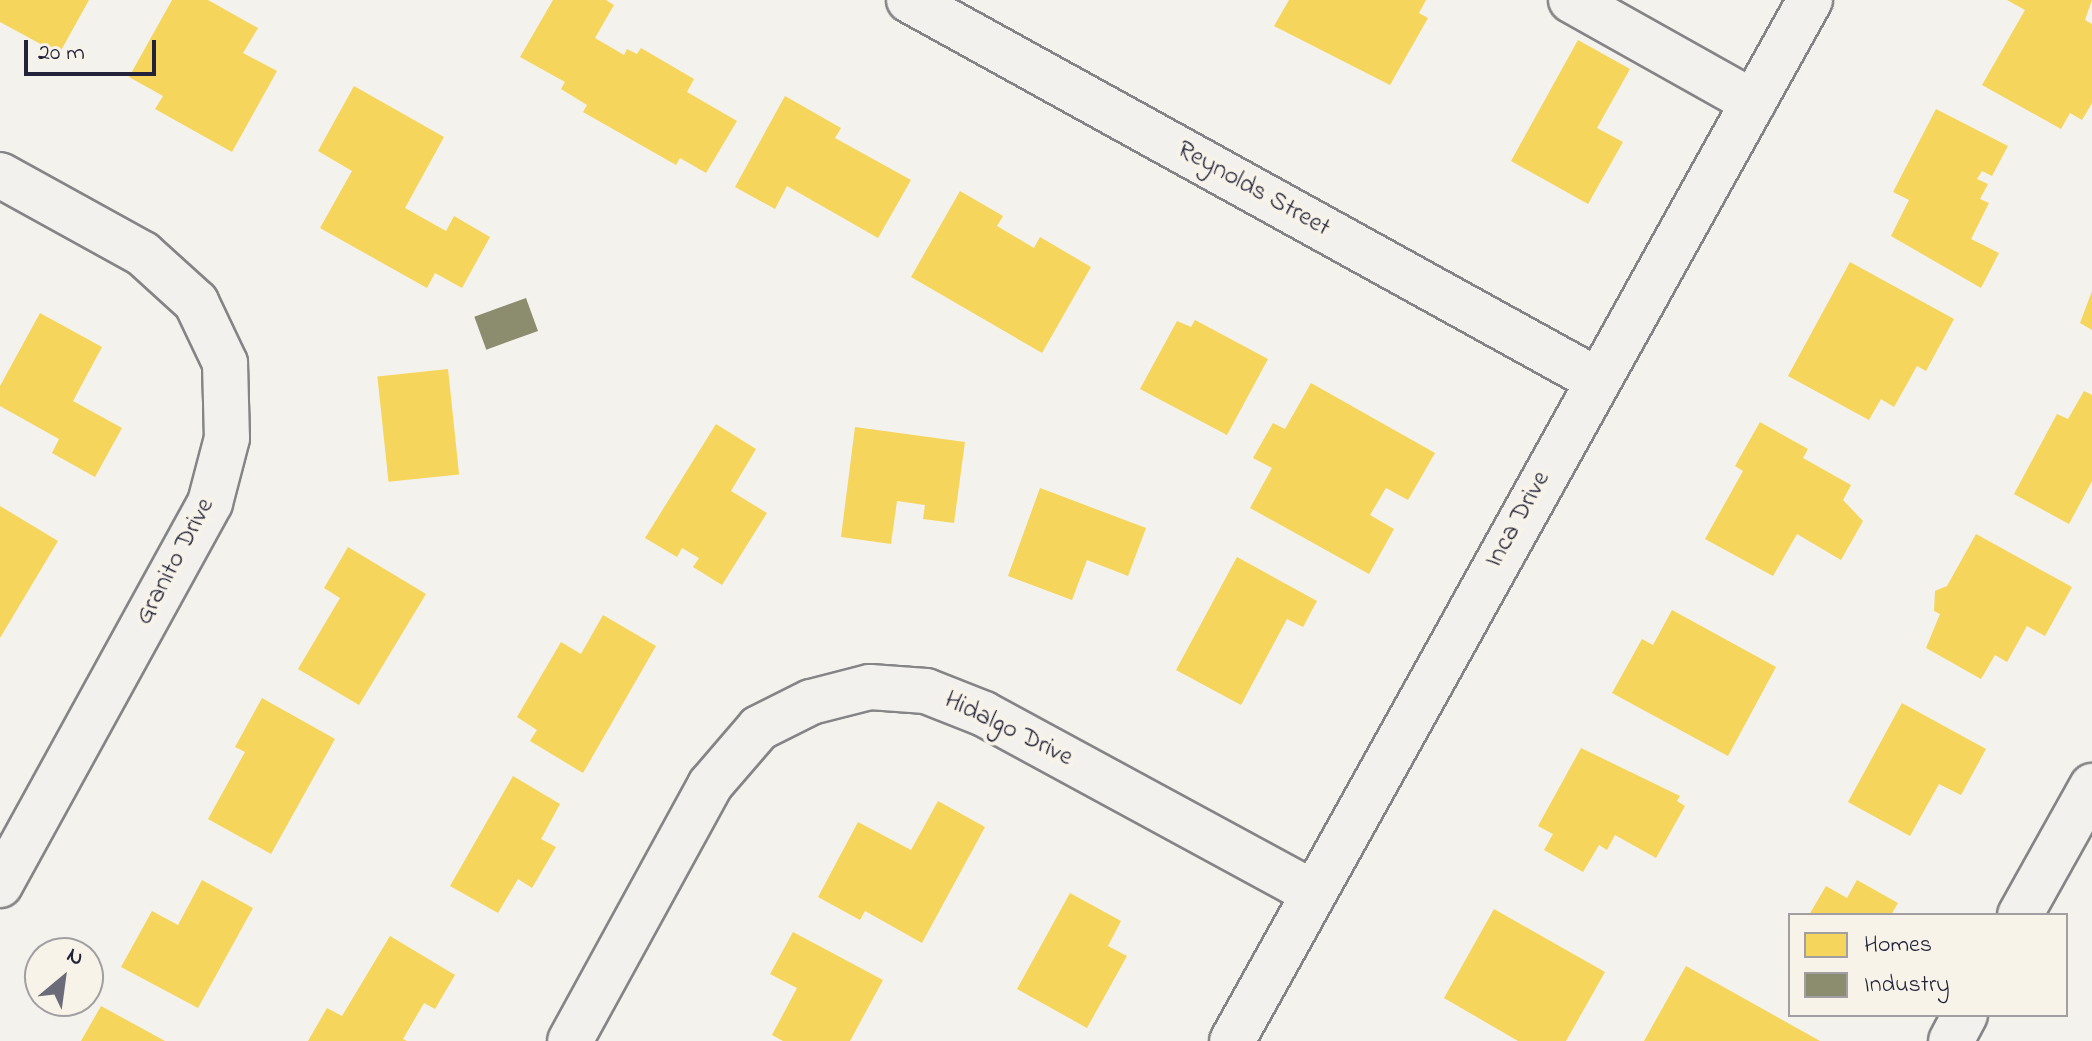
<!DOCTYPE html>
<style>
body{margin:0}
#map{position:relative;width:2092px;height:1041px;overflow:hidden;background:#f4f2ec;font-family:"Indie Flower",sans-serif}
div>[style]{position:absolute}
.homes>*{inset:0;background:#f6d55c;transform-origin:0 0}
.industry>*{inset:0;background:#8c8c6e;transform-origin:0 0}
.roads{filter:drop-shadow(2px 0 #858486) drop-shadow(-2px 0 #858486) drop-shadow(0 2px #858486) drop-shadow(0 -2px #858486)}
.minor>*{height:44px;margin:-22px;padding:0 22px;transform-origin:22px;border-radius:22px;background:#f2f1ed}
span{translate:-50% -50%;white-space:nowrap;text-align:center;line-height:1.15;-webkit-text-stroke:8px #f7f3e8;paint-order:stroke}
.street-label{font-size:26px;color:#22223b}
.legend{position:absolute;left:1788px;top:913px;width:280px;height:104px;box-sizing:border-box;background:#f7f3e8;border:2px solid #a29fa3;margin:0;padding:10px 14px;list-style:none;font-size:24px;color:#22223b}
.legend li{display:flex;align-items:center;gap:16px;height:40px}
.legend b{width:40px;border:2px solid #a29fa3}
.north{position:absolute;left:24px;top:937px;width:80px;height:80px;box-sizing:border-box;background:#f7f3e8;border:2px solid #a29fa3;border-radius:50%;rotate:29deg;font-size:22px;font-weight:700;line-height:32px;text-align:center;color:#22223b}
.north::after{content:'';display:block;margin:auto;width:28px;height:36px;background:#6c6b79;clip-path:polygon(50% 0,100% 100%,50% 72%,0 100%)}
.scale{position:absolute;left:24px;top:40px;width:132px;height:36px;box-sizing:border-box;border:4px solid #22223b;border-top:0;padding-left:10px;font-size:24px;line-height:28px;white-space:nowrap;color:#22223b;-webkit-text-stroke:6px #f7f3e8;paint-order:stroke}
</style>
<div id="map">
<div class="homes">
<i style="clip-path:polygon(0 0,89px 0,59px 54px,0 22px)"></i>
<i style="clip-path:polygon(172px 0,208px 0,258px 28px,243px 53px,277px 71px,232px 152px,155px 109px,163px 96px,129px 77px)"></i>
<i style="clip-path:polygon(553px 0,606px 0,614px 5px,595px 38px,624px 55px,627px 49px,637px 54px,641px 48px,694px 79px,687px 92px,737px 121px,706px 173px,680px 158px,676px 165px,583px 112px,587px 105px,561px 89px,565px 82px,520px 57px)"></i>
<i style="clip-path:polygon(1289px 0,1426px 0,1419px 13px,1428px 18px,1390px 85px,1274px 26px)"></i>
<i style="clip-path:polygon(2007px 0,2092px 0,2085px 20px,2092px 24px,2092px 103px,2082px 120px,2070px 113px,2061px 129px,1982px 85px,2025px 10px)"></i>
<i style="clip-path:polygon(1578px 40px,1630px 69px,1597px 128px,1623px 142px,1588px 204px,1511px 161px)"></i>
<i style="clip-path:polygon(354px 86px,444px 137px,405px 208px,446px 231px,454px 216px,490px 237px,462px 288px,435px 273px,427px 288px,320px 228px,352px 171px,318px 151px)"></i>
<i style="clip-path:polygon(785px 96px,841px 128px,835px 138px,911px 180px,878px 238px,787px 186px,775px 209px,735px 187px)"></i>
<i style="clip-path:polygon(1936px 109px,2008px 146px,1992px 176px,1982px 171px,1977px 179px,1988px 184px,1980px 199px,1989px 203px,1971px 239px,1999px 253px,1981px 288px,1891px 236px,1909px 200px,1893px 192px)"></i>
<i style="clip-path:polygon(960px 191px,1003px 216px,997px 226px,1034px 248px,1040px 237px,1091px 267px,1042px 353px,911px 277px)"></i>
<i style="clip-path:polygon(1850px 262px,1954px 319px,1926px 371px,1917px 366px,1894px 407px,1881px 399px,1869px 420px,1788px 376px)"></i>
<i style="clip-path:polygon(2092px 291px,2092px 330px,2080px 323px)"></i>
<i style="clip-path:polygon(40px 313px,102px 347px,73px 401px,122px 428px,95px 477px,52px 453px,59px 439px,0 406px,0 386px)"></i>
<i style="clip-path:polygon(1195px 320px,1268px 359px,1227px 435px,1140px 389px,1177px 321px,1191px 327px)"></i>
<i style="left:448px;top:369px;width:106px;height:71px;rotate:84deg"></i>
<i style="clip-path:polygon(1311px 383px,1435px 453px,1408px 500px,1386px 488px,1370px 515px,1394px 529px,1369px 574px,1250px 508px,1272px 468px,1253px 458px,1273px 423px,1285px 429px)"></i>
<i style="clip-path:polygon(2084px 391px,2092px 395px,2092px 481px,2069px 524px,2014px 494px,2057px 414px,2068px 419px)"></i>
<i style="clip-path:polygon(1760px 422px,1808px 449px,1803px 458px,1851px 485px,1843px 500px,1863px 521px,1841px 560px,1797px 534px,1773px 576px,1705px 539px,1743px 471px,1735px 466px)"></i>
<i style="clip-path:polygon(716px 424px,756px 449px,731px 491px,767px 513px,722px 585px,693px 567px,699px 558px,682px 548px,677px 557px,645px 538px)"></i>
<i style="clip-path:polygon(855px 427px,965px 442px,954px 523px,923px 519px,925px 505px,897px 501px,891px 544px,841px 537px)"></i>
<i style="clip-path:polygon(1040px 488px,1146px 528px,1128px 576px,1087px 560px,1072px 600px,1008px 576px)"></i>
<i style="clip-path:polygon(0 506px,58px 541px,0 638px)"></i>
<i style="clip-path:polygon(1976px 534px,2072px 587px,2045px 636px,2027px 626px,2007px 662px,1995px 655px,1981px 679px,1926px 648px,1940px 614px,1934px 611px,1935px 591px,1947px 586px)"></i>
<i style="clip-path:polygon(348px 547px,426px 594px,359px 705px,298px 669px,340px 598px,324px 588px)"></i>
<i style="clip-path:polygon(1237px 557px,1317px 601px,1303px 627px,1287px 619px,1241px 705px,1176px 670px)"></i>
<i style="clip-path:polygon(1672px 610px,1776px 667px,1728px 756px,1612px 693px,1642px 639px,1653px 645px)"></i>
<i style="clip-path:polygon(603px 615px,656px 646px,583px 773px,530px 741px,537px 730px,517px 717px,561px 642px,581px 654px)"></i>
<i style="clip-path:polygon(262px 698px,335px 739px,271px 854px,208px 819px,245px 752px,235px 747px)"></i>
<i style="clip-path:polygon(1902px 703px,1986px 749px,1961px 795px,1939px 784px,1910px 836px,1848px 802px)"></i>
<i style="clip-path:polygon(1581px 748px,1680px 796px,1677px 801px,1685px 806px,1656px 858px,1615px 835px,1607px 850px,1599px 845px,1583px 872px,1544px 850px,1553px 834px,1538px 826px)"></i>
<i style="clip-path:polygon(513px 776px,560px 804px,541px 839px,556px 847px,532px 888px,518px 879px,498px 913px,450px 886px)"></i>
<i style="clip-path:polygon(938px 801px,985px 827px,922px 943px,865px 911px,860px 920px,818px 897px,858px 822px,911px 850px)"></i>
<i style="clip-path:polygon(202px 880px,253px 908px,198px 1008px,121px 967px,152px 911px,178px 925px)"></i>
<i style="clip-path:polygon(1857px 880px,1898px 903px,1891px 915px,1809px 915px,1826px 886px,1847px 898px)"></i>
<i style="clip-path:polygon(1070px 893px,1121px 921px,1108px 946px,1127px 956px,1087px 1028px,1017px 989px)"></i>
<i style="clip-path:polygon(1494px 909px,1605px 972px,1566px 1041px,1518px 1041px,1444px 998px)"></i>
<i style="clip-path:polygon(793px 932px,883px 980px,850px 1041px,783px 1041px,772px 1035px,797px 988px,770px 974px)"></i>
<i style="clip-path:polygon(390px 936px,455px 975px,435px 1009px,424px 1003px,403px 1039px,407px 1041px,308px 1041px,327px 1008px,342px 1016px)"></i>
<i style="clip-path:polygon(1686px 966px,1820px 1041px,1644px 1041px)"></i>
<i style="clip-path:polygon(101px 1006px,165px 1041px,81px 1041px)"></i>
</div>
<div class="industry">
<i style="left:526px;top:298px;width:35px;height:55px;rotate:70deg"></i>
</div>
<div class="roads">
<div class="minor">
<i style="left:909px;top:0;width:786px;rotate:28.91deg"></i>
<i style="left:1571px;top:0;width:209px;rotate:29.3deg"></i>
<i style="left:0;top:175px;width:163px;rotate:28.9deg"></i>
<i style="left:143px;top:254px;width:72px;rotate:42.2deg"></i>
<i style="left:196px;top:302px;width:68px;rotate:64.6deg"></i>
<i style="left:225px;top:363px;width:75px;rotate:88.5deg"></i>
<i style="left:227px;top:438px;width:67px;rotate:104.7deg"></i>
<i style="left:210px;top:503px;width:436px;rotate:118.8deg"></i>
<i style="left:2020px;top:915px;width:148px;rotate:-60.8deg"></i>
<i style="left:570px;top:1041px;width:292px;rotate:-61.3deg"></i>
<i style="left:710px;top:785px;width:75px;rotate:-49.3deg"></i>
<i style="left:759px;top:728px;width:58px;rotate:-26.6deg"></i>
<i style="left:811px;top:702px;width:61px;rotate:-14.3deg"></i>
<i style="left:870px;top:687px;width:56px;rotate:4.1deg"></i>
<i style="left:926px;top:691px;width:62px;rotate:21.6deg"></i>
<i style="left:984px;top:714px;width:375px;rotate:28.5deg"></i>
<i style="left:1232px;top:1041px;width:1191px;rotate:-60.96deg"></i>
<i style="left:1951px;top:1041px;width:30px;rotate:-62deg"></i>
</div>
</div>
<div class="street-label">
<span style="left:1253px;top:190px;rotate:29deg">Reynolds Street</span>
<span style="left:1519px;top:520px;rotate:-61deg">Inca Drive</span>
<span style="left:176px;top:562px;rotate:-62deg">Granito Drive</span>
<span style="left:1008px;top:730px;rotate:26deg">Hidalgo Drive</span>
</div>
<ul class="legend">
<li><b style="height:22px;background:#f6d55c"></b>Homes</li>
<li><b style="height:22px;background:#8c8c6e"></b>Industry</li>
</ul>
<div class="north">N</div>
<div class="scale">20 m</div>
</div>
